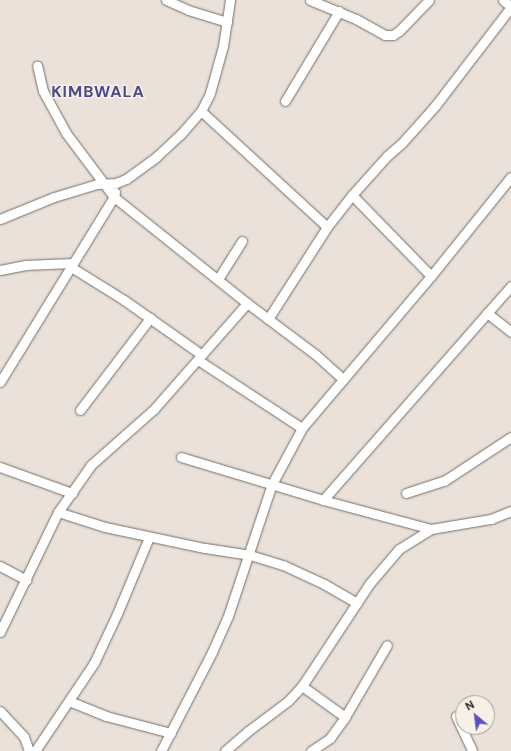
<!DOCTYPE html>
<html>
<head>
<meta charset="utf-8">
<style>
  body { margin:0 }
  #map { position:relative; width:511px; height:751px; overflow:hidden; background:#eae2da; font-family:"DM Sans",sans-serif }
  div>[style] { position:absolute }
  .roads { filter:drop-shadow(0 0 1px #746e66) drop-shadow(0 0 1px #746e66) }
  .street>* { height:9px; margin:-4.5px; padding:0 4.5px; transform-origin:4.5px; border-radius:4.5px; background:#fff }
  span { translate:-50% -50%; white-space:nowrap; text-align:center; line-height:1.15; -webkit-text-stroke:3px #f7f0e7; paint-order:stroke }
  .district-label { font-size:16px; color:#4c4a88; font-weight:700; letter-spacing:1px }
  .north { position:absolute; left:455px; top:695px; width:40px; height:40px; box-sizing:border-box; background:#f7f0e7; border:1px solid #a39e97; border-radius:50%; rotate:331deg; font-size:11px; font-weight:700; line-height:16px; text-align:center; color:#25231f }
  .north::after { content:''; display:block; margin:auto; width:14px; height:18px; background:#5b4fc7; clip-path:polygon(50% 0,100% 100%,50% 72%,0 100%) }
</style>
</head>
<body>
<div id="map">
  <div class="roads">
    <div class="street">
      <div style="left:166px;top:0;width:24px;rotate:24deg"></div>
      <div style="left:188px;top:10px;width:41px;rotate:17.1deg"></div>
      <div style="left:310px;top:0;width:50px;rotate:22.4deg"></div>
      <div style="left:356px;top:19px;width:33px;rotate:29deg"></div>
      <div style="left:385px;top:35px;width:8px"></div>
      <div style="left:393px;top:35px;width:7px;rotate:-34deg"></div>
      <div style="left:399px;top:31px;width:43px;rotate:-45.9deg"></div>
      <div style="left:503px;top:0;width:11px;rotate:41deg"></div>
      <div style="left:285px;top:101px;width:105px;rotate:-59deg"></div>
      <div style="left:201px;top:111px;width:171px;rotate:42.6deg"></div>
      <div style="left:115px;top:192px;width:5px;rotate:101deg"></div>
      <div style="left:114px;top:197px;width:170px;rotate:38.6deg"></div>
      <div style="left:247px;top:303px;width:85px;rotate:36.9deg"></div>
      <div style="left:315px;top:354px;width:38px;rotate:42deg"></div>
      <div style="left:352px;top:195px;width:113px;rotate:45.7deg"></div>
      <div style="left:0;top:219px;width:58px;rotate:-22.2deg"></div>
      <div style="left:54px;top:197px;width:45px;rotate:-16.8deg"></div>
      <div style="left:97px;top:184px;width:19px;rotate:-3deg"></div>
      <div style="left:116px;top:183px;width:11px;rotate:-22deg"></div>
      <div style="left:126px;top:179px;width:37px;rotate:-36deg"></div>
      <div style="left:156px;top:157px;width:33px;rotate:-43deg"></div>
      <div style="left:180px;top:135px;width:32px;rotate:-49deg"></div>
      <div style="left:201px;top:111px;width:20px;rotate:-63deg"></div>
      <div style="left:210px;top:93px;width:49px;rotate:-74.5deg"></div>
      <div style="left:223px;top:46px;width:47px;rotate:-81.3deg"></div>
      <div style="left:71px;top:267px;width:62px;rotate:31.9deg"></div>
      <div style="left:124px;top:300px;width:95px;rotate:35.2deg"></div>
      <div style="left:0;top:270px;width:25px;rotate:-11deg"></div>
      <div style="left:25px;top:265px;width:48px;rotate:-2.4deg"></div>
      <div style="left:218px;top:279px;width:45px;rotate:-57.7deg"></div>
      <div style="left:487px;top:313px;width:31px;rotate:38deg"></div>
      <div style="left:268px;top:319px;width:109px;rotate:-57.3deg"></div>
      <div style="left:327px;top:227px;width:41px;rotate:-52deg"></div>
      <div style="left:352px;top:195px;width:52px;rotate:-48.1deg"></div>
      <div style="left:387px;top:156px;width:18px;rotate:-41deg"></div>
      <div style="left:401px;top:144px;width:51px;rotate:-48.2deg"></div>
      <div style="left:435px;top:106px;width:125px;rotate:-52.5deg"></div>
      <div style="left:198px;top:360px;width:124px;rotate:33.2deg"></div>
      <div style="left:0;top:382px;width:217px;rotate:-58.4deg"></div>
      <div style="left:114px;top:197px;width:80px;rotate:-126.9deg"></div>
      <div style="left:66px;top:133px;width:48px;rotate:-118.7deg"></div>
      <div style="left:43px;top:91px;width:26px;rotate:-103deg"></div>
      <div style="left:80px;top:410px;width:116px;rotate:-52.7deg"></div>
      <div style="left:181px;top:457px;width:148px;rotate:16.8deg"></div>
      <div style="left:323px;top:500px;width:112px;rotate:15deg"></div>
      <div style="left:0;top:467px;width:77px;rotate:19.9deg"></div>
      <div style="left:406px;top:493px;width:40px;rotate:-18deg"></div>
      <div style="left:444px;top:481px;width:80px;rotate:-33.3deg"></div>
      <div style="left:323px;top:500px;width:285px;rotate:-48.7deg"></div>
      <div style="left:58px;top:512px;width:49px;rotate:17.7deg"></div>
      <div style="left:105px;top:527px;width:102px;rotate:11.9deg"></div>
      <div style="left:205px;top:548px;width:46px;rotate:8.8deg"></div>
      <div style="left:250px;top:555px;width:34px;rotate:17deg"></div>
      <div style="left:283px;top:565px;width:45px;rotate:24.9deg"></div>
      <div style="left:324px;top:584px;width:38px;rotate:30deg"></div>
      <div style="left:0;top:566px;width:30px;rotate:28deg"></div>
      <div style="left:0;top:632px;width:133px;rotate:-64.2deg"></div>
      <div style="left:58px;top:512px;width:57px;rotate:-54.9deg"></div>
      <div style="left:91px;top:465px;width:84px;rotate:-41.6deg"></div>
      <div style="left:154px;top:409px;width:141px;rotate:-48.7deg"></div>
      <div style="left:302px;top:686px;width:53px;rotate:35.8deg"></div>
      <div style="left:69px;top:701px;width:40px;rotate:22deg"></div>
      <div style="left:106px;top:716px;width:67px;rotate:14.7deg"></div>
      <div style="left:0;top:711px;width:35px;rotate:47deg"></div>
      <div style="left:24px;top:737px;width:15px;rotate:70deg"></div>
      <div style="left:456px;top:716px;width:38px;rotate:65deg"></div>
      <div style="left:35px;top:751px;width:106px;rotate:-56.2deg"></div>
      <div style="left:94px;top:663px;width:54px;rotate:-64.9deg"></div>
      <div style="left:117px;top:614px;width:83px;rotate:-67.4deg"></div>
      <div style="left:161px;top:751px;width:111px;rotate:-62.7deg"></div>
      <div style="left:212px;top:652px;width:39px;rotate:-66deg"></div>
      <div style="left:228px;top:616px;width:139px;rotate:-71.6deg"></div>
      <div style="left:272px;top:484px;width:64px;rotate:-61.8deg"></div>
      <div style="left:302px;top:428px;width:199px;rotate:-49.7deg"></div>
      <div style="left:431px;top:276px;width:127px;rotate:-51.1deg"></div>
      <div style="left:225px;top:751px;width:30px;rotate:-41deg"></div>
      <div style="left:248px;top:731px;width:50px;rotate:-36.9deg"></div>
      <div style="left:288px;top:701px;width:21px;rotate:-47deg"></div>
      <div style="left:302px;top:686px;width:123px;rotate:-56.6deg"></div>
      <div style="left:370px;top:583px;width:45px;rotate:-49.5deg"></div>
      <div style="left:399px;top:549px;width:38px;rotate:-32deg"></div>
      <div style="left:431px;top:529px;width:61px;rotate:-9.5deg"></div>
      <div style="left:491px;top:519px;width:22px;rotate:-22deg"></div>
      <div style="left:311px;top:751px;width:23px;rotate:-34deg"></div>
      <div style="left:330px;top:738px;width:26px;rotate:-54deg"></div>
      <div style="left:345px;top:717px;width:83px;rotate:-59.7deg"></div>
    </div>
  </div>
  <div class="district-label">
    <span style="left:98px;top:92px">KIMBWALA</span>
  </div>
  <div class="north">N</div>
</div>
</body>
</html>
